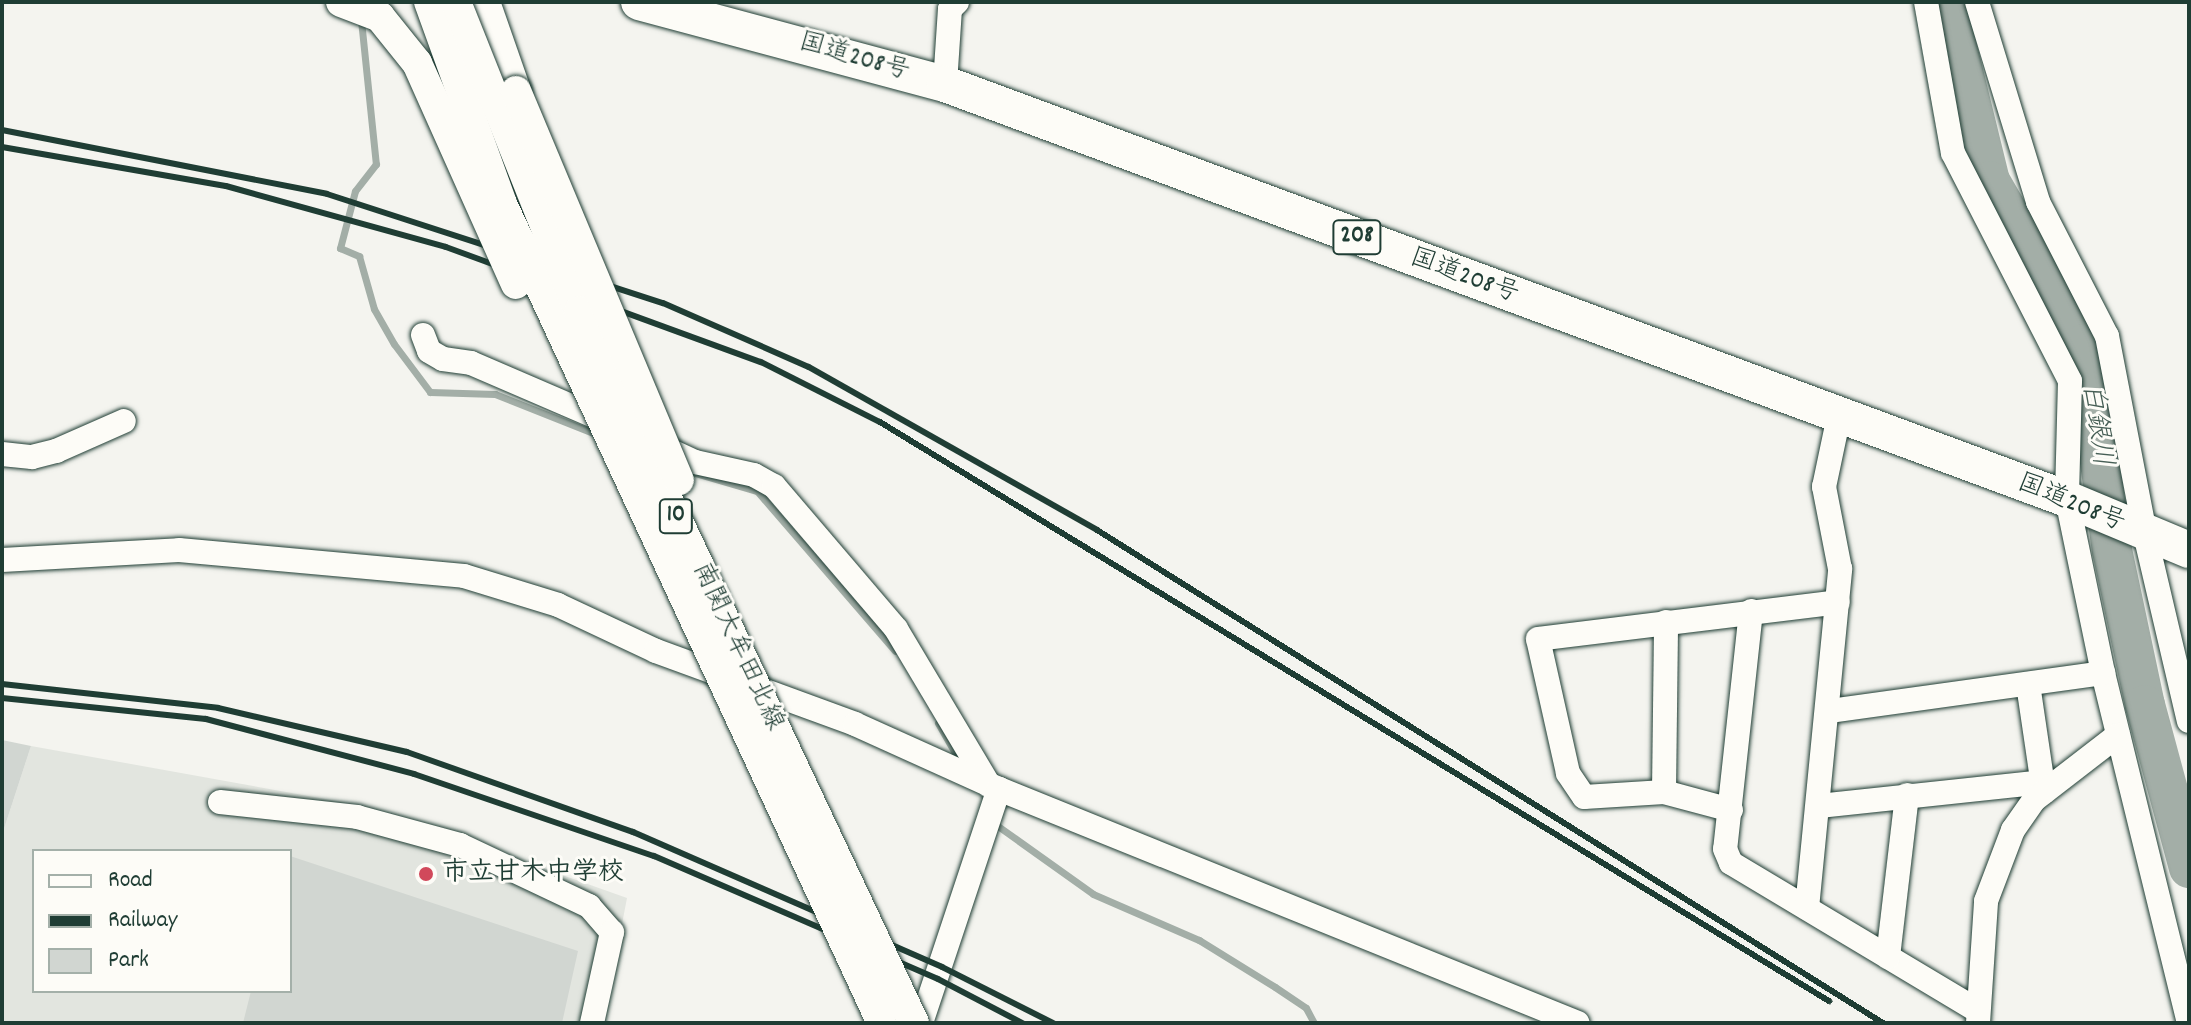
<!DOCTYPE html>
<html>
<head>
<meta charset="utf-8">
<style>
  body { margin:0 }
  #map { position:relative; width:2191px; height:1025px; overflow:hidden; background:#f4f4ef; font-family:Dekko,"Klee One",sans-serif }
  div>[style] { position:absolute }
  .built>* { inset:0; background:#e2e5df }
  .green>* { inset:0; background:#d1d6d1 }
  .stream>* { height:7px; margin:-3.5px; padding:0 3.5px; transform-origin:3.5px; border-radius:3.5px; background:#a3aea7 }
  .river>* { height:40px; margin:-20px; padding:0 20px; transform-origin:20px; border-radius:20px; background:#a3aea7 }
  .roads { filter:drop-shadow(0 0 2px #1f3d34) drop-shadow(0 0 2px #1f3d34) }
  .minor>* { height:24px; margin:-12px; padding:0 12px; transform-origin:12px; border-radius:12px; background:#fdfcf7 }
  .major>* { height:30px; margin:-15px; padding:0 15px; transform-origin:15px; border-radius:15px; background:#fdfcf7 }
  .highway>* { height:36px; margin:-18px; padding:0 18px; transform-origin:18px; border-radius:18px; background:#fdfcf7 }
  .rail>* { height:6px; margin:-3px; padding:0 3px; transform-origin:3px; border-radius:3px; background:#1f3d34 }
  .bridges { filter:drop-shadow(0 0 2px #1f3d34) drop-shadow(0 0 2px #1f3d34) }
  .major-bridge>* { height:30px; margin:-15px; padding:0 15px; transform-origin:15px; border-radius:15px; background:#fdfcf7 }
  .dots>* { width:22px; height:22px; translate:-50% -50%; box-sizing:border-box; border:4px solid #fdfcf7; border-radius:50% }
  span { translate:-50% -50%; white-space:nowrap; text-align:center; line-height:1.15; -webkit-text-stroke:6px #fdfcf7; paint-order:stroke }
  .shield-label span { padding:2px 6px; background:#fdfcf7; border:2px solid; border-radius:6px; -webkit-text-stroke-width:0 }
  .shield-label { font-size:24px; color:#1f3d34; font-weight:700 }
  .street-label { font-size:26px; color:#1f3d34 }
  .poi-label { font-size:26px; color:#1f3d34; font-weight:700 }
  .left { translate:0 -50%; text-align:left }
  .water-label { font-size:28px; color:#475f56; font-style:italic }
  .frame { position:absolute; inset:0; border:4px solid #1f3d34; pointer-events:none }
  .legend { position:absolute; left:32px; top:849px; width:260px; height:144px; box-sizing:border-box; background:#fdfcf7; border:2px solid #a4b0a9; margin:0; padding:10px 14px; list-style:none; font-size:24px; color:#1f3d34 }
  .legend li { display:flex; align-items:center; gap:16px; height:40px }
  .legend b { width:40px; border:2px solid #a4b0a9 }
</style>
</head>
<body>
<div id="map">
  <div class="built">
    <div style="clip-path:polygon(evenodd,31px 746px,370px 807px,627px 898px,603px 1023px,2px 1023px,2px 835px,31px 746px,34px 851px,290px 851px,290px 991px,34px 991px,34px 851px)"></div>
  </div>
  <div class="green">
    <div style="clip-path:polygon(2px 740px,31px 746px,2px 835px)"></div>
    <div style="clip-path:polygon(290px 856px,578px 951px,562px 1023px,243px 1023px,251px 991px,290px 991px)"></div>
  </div>
  <div class="stream">
    <div style="left:361px;top:20px;width:145px;rotate:84.1deg"></div>
    <div style="left:376px;top:164px;width:34px;rotate:128deg"></div>
    <div style="left:355px;top:191px;width:59px;rotate:104.7deg"></div>
    <div style="left:340px;top:248px;width:21px;rotate:23deg"></div>
    <div style="left:359px;top:256px;width:55px;rotate:74.2deg"></div>
    <div style="left:374px;top:309px;width:40px;rotate:60.3deg"></div>
    <div style="left:394px;top:344px;width:60px;rotate:53.1deg"></div>
    <div style="left:430px;top:392px;width:65px;rotate:1.8deg"></div>
    <div style="left:495px;top:394px;width:111px;rotate:21.7deg"></div>
    <div style="left:688px;top:471px;width:72px;rotate:16.2deg"></div>
    <div style="left:757px;top:491px;width:211px;rotate:49.2deg"></div>
    <div style="left:938px;top:723px;width:48px;rotate:60.3deg"></div>
    <div style="left:995px;top:824px;width:120px;rotate:35.5deg"></div>
    <div style="left:1093px;top:894px;width:116px;rotate:23.5deg"></div>
    <div style="left:1199px;top:940px;width:89px;rotate:31.7deg"></div>
    <div style="left:1275px;top:987px;width:37px;rotate:34deg"></div>
    <div style="left:1306px;top:1008px;width:17px;rotate:62deg"></div>
  </div>
  <div class="river">
    <div style="left:1946px;top:2px;width:184px;rotate:76.2deg"></div>
    <div style="left:1990px;top:181px;width:188px;rotate:60deg"></div>
    <div style="left:2084px;top:344px;width:208px;rotate:82.3deg"></div>
    <div style="left:2112px;top:550px;width:158px;rotate:78deg"></div>
    <div style="left:2145px;top:705px;width:169px;rotate:74.9deg"></div>
  </div>
  <div class="roads">
    <div class="minor">
      <div style="left:1926px;top:2px;width:153px;rotate:79.9deg"></div>
      <div style="left:1953px;top:153px;width:256px;rotate:62.8deg"></div>
      <div style="left:2070px;top:381px;width:118px;rotate:91.5deg"></div>
      <div style="left:2067px;top:499px;width:178px;rotate:78.3deg"></div>
      <div style="left:2103px;top:673px;width:359px;rotate:76.2deg"></div>
      <div style="left:1977px;top:2px;width:209px;rotate:73deg"></div>
      <div style="left:2038px;top:202px;width:151px;rotate:62.8deg"></div>
      <div style="left:2107px;top:336px;width:202px;rotate:79.1deg"></div>
      <div style="left:2145px;top:534px;width:192px;rotate:76.8deg"></div>
      <div style="left:945px;top:84px;width:75px;rotate:-86.2deg"></div>
      <div style="left:950px;top:9px;width:10px;rotate:-45deg"></div>
      <div style="left:423px;top:335px;width:17px;rotate:69deg"></div>
      <div style="left:429px;top:351px;width:16px;rotate:30deg"></div>
      <div style="left:443px;top:359px;width:28px;rotate:8deg"></div>
      <div style="left:471px;top:363px;width:151px;rotate:23.3deg"></div>
      <div style="left:658px;top:445px;width:41px;rotate:24.7deg"></div>
      <div style="left:695px;top:462px;width:60px;rotate:12.4deg"></div>
      <div style="left:754px;top:475px;width:23px;rotate:29deg"></div>
      <div style="left:774px;top:486px;width:188px;rotate:49.5deg"></div>
      <div style="left:896px;top:629px;width:182px;rotate:59.2deg"></div>
      <div style="left:2px;top:454px;width:30px;rotate:6deg"></div>
      <div style="left:32px;top:457px;width:25px;rotate:-14deg"></div>
      <div style="left:56px;top:451px;width:74px;rotate:-23.8deg"></div>
      <div style="left:2px;top:560px;width:177px;rotate:-3.2deg"></div>
      <div style="left:179px;top:550px;width:286px;rotate:5.2deg"></div>
      <div style="left:464px;top:576px;width:98px;rotate:17.1deg"></div>
      <div style="left:558px;top:605px;width:108px;rotate:25.1deg"></div>
      <div style="left:656px;top:651px;width:212px;rotate:20.1deg"></div>
      <div style="left:855px;top:724px;width:158px;rotate:24.3deg"></div>
      <div style="left:999px;top:789px;width:624px;rotate:22.01deg"></div>
      <div style="left:1751px;top:611px;width:239px;rotate:96.2deg"></div>
      <div style="left:1725px;top:849px;width:15px;rotate:67deg"></div>
      <div style="left:1731px;top:863px;width:288px;rotate:30.9deg"></div>
      <div style="left:2028px;top:684px;width:109px;rotate:81.6deg"></div>
      <div style="left:1830px;top:711px;width:276px;rotate:-7.9deg"></div>
      <div style="left:1664px;top:792px;width:170px;rotate:-89.3deg"></div>
      <div style="left:220px;top:802px;width:138px;rotate:6.2deg"></div>
      <div style="left:357px;top:817px;width:107px;rotate:15.2deg"></div>
      <div style="left:460px;top:845px;width:143px;rotate:25.3deg"></div>
      <div style="left:589px;top:906px;width:35px;rotate:49deg"></div>
      <div style="left:612px;top:932px;width:93px;rotate:102.4deg"></div>
      <div style="left:1819px;top:806px;width:224px;rotate:-6.1deg"></div>
      <div style="left:1731px;top:810px;width:69px;rotate:-165deg"></div>
      <div style="left:1664px;top:792px;width:80px;rotate:176.4deg"></div>
      <div style="left:1584px;top:797px;width:29px;rotate:-124deg"></div>
      <div style="left:1568px;top:773px;width:137px;rotate:-102.6deg"></div>
      <div style="left:1538px;top:639px;width:302px;rotate:-7deg"></div>
      <div style="left:1807px;top:908px;width:341px;rotate:-84.4deg"></div>
      <div style="left:1840px;top:569px;width:84px;rotate:-101deg"></div>
      <div style="left:1824px;top:487px;width:73px;rotate:-78.1deg"></div>
      <div style="left:1888px;top:957px;width:163px;rotate:-83.3deg"></div>
      <div style="left:921px;top:1023px;width:247px;rotate:-71.6deg"></div>
      <div style="left:1978px;top:1023px;width:122px;rotate:-86.2deg"></div>
      <div style="left:1986px;top:901px;width:76px;rotate:-69.2deg"></div>
      <div style="left:2013px;top:830px;width:37px;rotate:-55deg"></div>
      <div style="left:2034px;top:800px;width:106px;rotate:-37.7deg"></div>
    </div>
    <div class="major">
      <div style="left:485px;top:2px;width:94px;rotate:70.8deg"></div>
    </div>
    <div class="highway">
      <div style="left:639px;top:2px;width:317px;rotate:15deg"></div>
      <div style="left:945px;top:84px;width:1196px;rotate:20.3deg"></div>
      <div style="left:2067px;top:499px;width:132px;rotate:22.7deg"></div>
    </div>
  </div>
  <div class="rail">
    <div style="left:2px;top:130px;width:331px;rotate:11.1deg"></div>
    <div style="left:327px;top:194px;width:353px;rotate:18deg"></div>
    <div style="left:663px;top:303px;width:159px;rotate:23.7deg"></div>
    <div style="left:809px;top:367px;width:331px;rotate:29.5deg"></div>
    <div style="left:1097px;top:530px;width:928px;rotate:32.1deg"></div>
    <div style="left:2px;top:147px;width:227px;rotate:9.9deg"></div>
    <div style="left:226px;top:186px;width:228px;rotate:15.5deg"></div>
    <div style="left:446px;top:247px;width:335px;rotate:20.1deg"></div>
    <div style="left:761px;top:362px;width:133px;rotate:26.8deg"></div>
    <div style="left:880px;top:422px;width:1112px;rotate:31.39deg"></div>
    <div style="left:2px;top:684px;width:217px;rotate:6.3deg"></div>
    <div style="left:218px;top:708px;width:194px;rotate:13.1deg"></div>
    <div style="left:407px;top:752px;width:240px;rotate:19.5deg"></div>
    <div style="left:633px;top:832px;width:337px;rotate:23.6deg"></div>
    <div style="left:942px;top:967px;width:124px;rotate:26.8deg"></div>
    <div style="left:2px;top:698px;width:205px;rotate:5.9deg"></div>
    <div style="left:206px;top:719px;width:215px;rotate:14.8deg"></div>
    <div style="left:414px;top:774px;width:254px;rotate:18.9deg"></div>
    <div style="left:654px;top:856px;width:309px;rotate:23.4deg"></div>
    <div style="left:938px;top:979px;width:95px;rotate:27.6deg"></div>
  </div>
  <div class="bridges">
    <div class="major-bridge">
      <div style="left:341px;top:2px;width:42px;rotate:21deg"></div>
      <div style="left:380px;top:17px;width:59px;rotate:51.2deg"></div>
      <div style="left:417px;top:63px;width:242px;rotate:65.9deg"></div>
      <div style="left:429px;top:2px;width:215px;rotate:70.1deg"></div>
      <div style="left:502px;top:204px;width:903px;rotate:65.11deg"></div>
      <div style="left:456px;top:2px;width:333px;rotate:68.3deg"></div>
      <div style="left:579px;top:311px;width:787px;rotate:64.8deg"></div>
      <div style="left:516px;top:91px;width:422px;rotate:67.3deg"></div>
    </div>
  </div>
  <div class="dots">
    <div style="left:426px;top:874px;background:#d1495b"></div>
  </div>
  <div class="shield-label">
    <span style="left:1357px;top:237px">208</span>
    <span style="left:676px;top:516px">10</span>
  </div>
  <div class="street-label">
    <span style="left:854px;top:58px;rotate:16deg">国道208号</span>
    <span style="left:1464px;top:277px;rotate:20deg">国道208号</span>
    <span style="left:2071px;top:504px;rotate:22deg">国道208号</span>
    <span style="left:737px;top:647px;rotate:65deg">南関大牟田北線</span>
  </div>
  <div class="poi-label">
    <span class="left" style="left:442px;top:874px">市立甘木中学校</span>
  </div>
  <div class="water-label">
    <span style="left:2095px;top:425px;rotate:82deg">白銀川</span>
  </div>
  <div class="frame"></div>
  <ul class="legend">
  <li><b style="height:10px;background:#fdfcf7"></b>Road</li>
  <li><b style="height:10px;background:#1f3d34"></b>Railway</li>
  <li><b style="height:22px;background:#d1d6d1"></b>Park</li>
  </ul>
</div>
</body>
</html>
